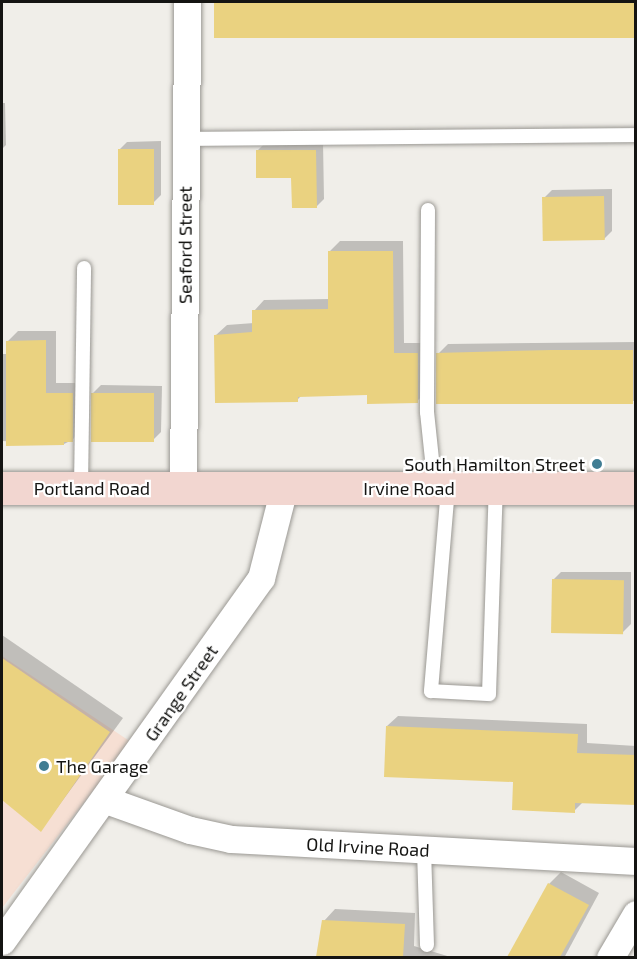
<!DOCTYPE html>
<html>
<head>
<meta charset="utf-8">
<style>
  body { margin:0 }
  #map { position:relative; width:637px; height:959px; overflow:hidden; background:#f0eee9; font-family:"Exo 2",sans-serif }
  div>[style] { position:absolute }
  .commercial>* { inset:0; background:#f6dfd3 }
  .shadow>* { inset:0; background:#0003; transform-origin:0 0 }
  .building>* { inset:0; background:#ead280; transform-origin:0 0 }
  .roads { filter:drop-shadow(0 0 2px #9a9893) drop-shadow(0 0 2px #9a9893) }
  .lane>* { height:14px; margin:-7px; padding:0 7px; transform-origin:7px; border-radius:7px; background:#fff }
  .street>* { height:27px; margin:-13.5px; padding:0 13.5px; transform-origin:13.5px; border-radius:13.5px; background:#fff }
  .secondary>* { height:33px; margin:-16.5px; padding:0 16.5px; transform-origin:16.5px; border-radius:16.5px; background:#f2d6d0 }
  .dots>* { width:16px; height:16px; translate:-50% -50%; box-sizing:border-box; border:3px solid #fff; border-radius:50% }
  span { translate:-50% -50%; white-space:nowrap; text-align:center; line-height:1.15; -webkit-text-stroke:4.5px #fff; paint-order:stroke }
  .street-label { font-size:18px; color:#141412 }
  .poi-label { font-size:18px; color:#141412 }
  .right { translate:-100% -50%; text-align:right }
  .left { translate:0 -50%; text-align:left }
  .frame { position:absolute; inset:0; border:3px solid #141412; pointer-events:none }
</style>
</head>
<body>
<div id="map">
  <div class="commercial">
    <div style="clip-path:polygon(2px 656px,131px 742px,2px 908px)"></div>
  </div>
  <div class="shadow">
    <div style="left:216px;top:2px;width:420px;height:35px"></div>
    <div style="clip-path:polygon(2px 103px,5px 103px,6px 145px,2px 149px)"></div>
    <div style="clip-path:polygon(161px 141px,161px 195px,153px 203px,119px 150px,127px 142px)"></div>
    <div style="clip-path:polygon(323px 142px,324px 199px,316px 207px,293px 176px,257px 151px,265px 143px)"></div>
    <div style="clip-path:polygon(612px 189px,612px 231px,604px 239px,544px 198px,552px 190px)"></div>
    <div style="clip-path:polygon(340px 241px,403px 241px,404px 343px,428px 343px,428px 391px,417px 401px,369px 394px,302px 395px,297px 400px,216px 335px,227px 325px,254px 323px,254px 311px,264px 300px,330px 299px,329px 252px)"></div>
    <div style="clip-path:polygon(18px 331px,56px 331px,56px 383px,83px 383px,82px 430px,72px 440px,64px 444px,2px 441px,2px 354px,8px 354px,8px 341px)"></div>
    <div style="clip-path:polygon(636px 342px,636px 401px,438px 402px,438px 354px,448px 344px)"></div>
    <div style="clip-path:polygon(101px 385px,162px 386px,161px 432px,153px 440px,93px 393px)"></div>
    <div style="clip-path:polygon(561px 572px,631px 572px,631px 624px,623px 632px,553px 580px)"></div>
    <div style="clip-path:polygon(2px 635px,123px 718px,41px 830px,2px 798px)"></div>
    <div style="clip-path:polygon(398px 716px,587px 724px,587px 743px,636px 746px,636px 804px,583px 802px,574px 811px,515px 781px,387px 726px)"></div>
    <div style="clip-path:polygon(561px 872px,599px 893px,564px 958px,508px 958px,549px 884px)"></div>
    <div style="clip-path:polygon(335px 909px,415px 913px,414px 946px,454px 958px,317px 958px,324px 921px)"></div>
  </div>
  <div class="building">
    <div style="left:214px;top:2px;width:422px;height:36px"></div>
    <div style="left:118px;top:149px;width:36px;height:56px"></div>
    <div style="clip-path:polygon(256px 150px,316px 150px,317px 208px,292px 208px,291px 178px,256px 178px)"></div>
    <div style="left:604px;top:196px;width:44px;height:62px;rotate:89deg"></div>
    <div style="clip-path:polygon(328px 251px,393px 251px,394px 353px,418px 353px,418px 403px,367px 404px,367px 395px,298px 397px,298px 402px,215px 403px,214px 335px,252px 332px,252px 310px,328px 309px)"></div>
    <div style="clip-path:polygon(46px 340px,46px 393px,73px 393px,73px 442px,64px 442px,64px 445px,6px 446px,6px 341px)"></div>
    <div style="clip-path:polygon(551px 350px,633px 350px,633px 404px,436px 404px,436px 353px)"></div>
    <div style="left:91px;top:393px;width:63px;height:49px"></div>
    <div style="left:552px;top:579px;width:72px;height:54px;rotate:1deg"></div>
    <div style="clip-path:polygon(2px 658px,110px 732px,41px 832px,2px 800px)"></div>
    <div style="clip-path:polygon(386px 726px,578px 734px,577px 753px,636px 755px,636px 805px,575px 803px,575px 813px,512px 810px,513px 782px,384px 777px)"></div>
    <div style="clip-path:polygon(548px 883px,589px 905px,560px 957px,507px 957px)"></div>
    <div style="clip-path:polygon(322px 920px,405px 924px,403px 957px,316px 957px)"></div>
  </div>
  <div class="roads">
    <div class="lane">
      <div style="left:186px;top:139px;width:450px;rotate:-0.5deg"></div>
      <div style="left:428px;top:210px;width:202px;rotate:90.3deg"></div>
      <div style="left:427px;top:412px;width:76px;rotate:84deg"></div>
      <div style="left:81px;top:488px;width:220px;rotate:-89.2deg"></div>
      <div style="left:448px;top:488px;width:204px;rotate:94.8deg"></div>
      <div style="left:431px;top:691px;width:58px;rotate:3deg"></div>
      <div style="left:489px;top:694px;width:206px;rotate:-88.1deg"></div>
      <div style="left:424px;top:850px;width:95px;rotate:88.2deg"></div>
    </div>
    <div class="street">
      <div style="left:183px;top:488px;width:486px;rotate:-89.5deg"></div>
      <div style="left:106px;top:800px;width:89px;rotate:19.7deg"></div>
      <div style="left:190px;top:830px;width:42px;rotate:12.4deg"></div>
      <div style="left:231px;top:839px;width:406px;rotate:3.1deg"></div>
      <div style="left:2px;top:941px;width:446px;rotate:-54.5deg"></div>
      <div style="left:261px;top:578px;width:93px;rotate:-75.7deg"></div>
      <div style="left:610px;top:958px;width:51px;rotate:-59.4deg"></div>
    </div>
    <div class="secondary">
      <div style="left:2px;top:488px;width:634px"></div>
    </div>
  </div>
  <div class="dots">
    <div style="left:597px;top:464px;background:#407d93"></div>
    <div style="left:44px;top:766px;background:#407d93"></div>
  </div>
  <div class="street-label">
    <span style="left:185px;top:245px;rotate:-90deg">Seaford Street</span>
    <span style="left:92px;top:488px">Portland Road</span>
    <span style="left:409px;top:488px">Irvine Road</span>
    <span style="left:181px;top:693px;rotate:-55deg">Grange Street</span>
    <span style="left:368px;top:847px;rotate:3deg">Old Irvine Road</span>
  </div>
  <div class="poi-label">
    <span class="right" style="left:585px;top:464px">South Hamilton Street</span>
    <span class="left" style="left:56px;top:766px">The Garage</span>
  </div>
  <div class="frame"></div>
</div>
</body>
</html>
